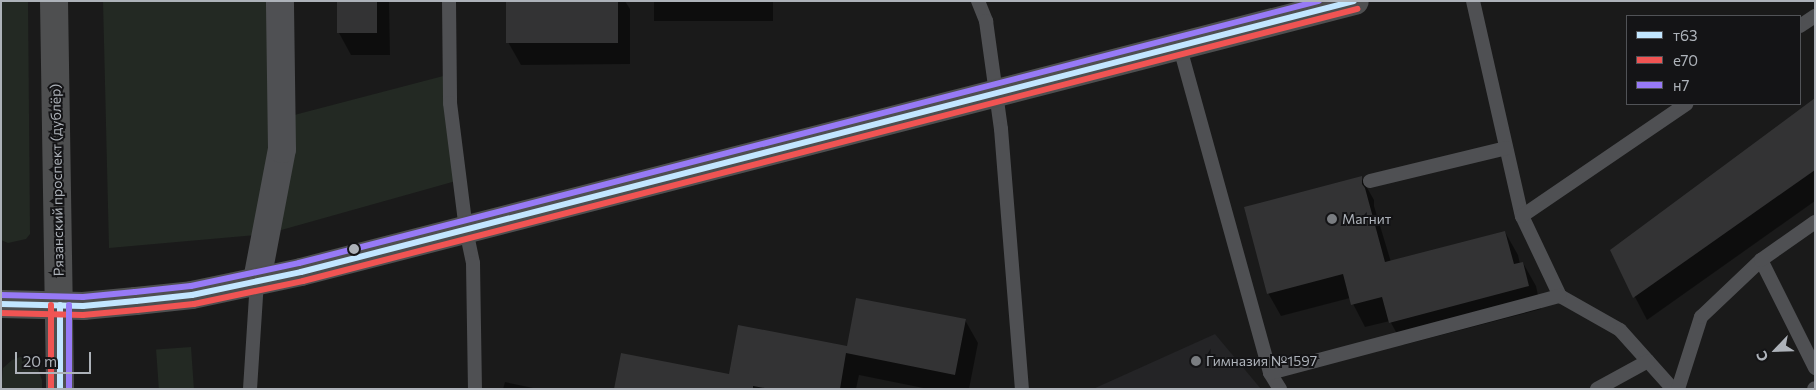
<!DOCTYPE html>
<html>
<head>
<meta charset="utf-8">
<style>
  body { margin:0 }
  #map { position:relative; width:1816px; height:390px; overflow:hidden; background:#1a1a1a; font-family:Commissioner,sans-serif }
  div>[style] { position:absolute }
  .built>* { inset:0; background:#242426 }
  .green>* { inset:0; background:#232923; transform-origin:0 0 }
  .shadow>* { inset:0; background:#0007; transform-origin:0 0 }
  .building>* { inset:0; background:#333334; transform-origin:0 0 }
  .lane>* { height:14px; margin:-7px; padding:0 7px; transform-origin:7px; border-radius:7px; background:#4f5053 }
  .street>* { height:28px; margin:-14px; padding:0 14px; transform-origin:14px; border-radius:14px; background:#4f5053 }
  .secondary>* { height:28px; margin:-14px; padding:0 14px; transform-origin:14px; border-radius:14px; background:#4e4f50 }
  .bus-1>* { height:6px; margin:-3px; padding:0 3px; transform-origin:3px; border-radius:3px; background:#c2e6ff }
  .bus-2>* { height:6px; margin:-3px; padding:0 3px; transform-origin:3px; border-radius:3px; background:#f05453 }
  .bus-3>* { height:6px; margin:-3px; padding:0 3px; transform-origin:3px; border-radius:3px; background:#977af6 }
  .dots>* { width:14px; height:14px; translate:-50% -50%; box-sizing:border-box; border:2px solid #141416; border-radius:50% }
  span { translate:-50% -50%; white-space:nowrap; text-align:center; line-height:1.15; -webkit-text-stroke:4px #141416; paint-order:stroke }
  .street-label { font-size:14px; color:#adb2b9 }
  .poi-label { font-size:14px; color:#adb2b9 }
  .left { translate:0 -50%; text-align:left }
  .frame { position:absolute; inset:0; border:2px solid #adb2b9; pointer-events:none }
  .legend { position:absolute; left:1626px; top:15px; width:175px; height:90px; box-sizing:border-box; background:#141416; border:1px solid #515357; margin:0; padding:6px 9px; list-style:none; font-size:15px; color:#adb2b9 }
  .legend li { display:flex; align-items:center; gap:10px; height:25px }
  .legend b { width:25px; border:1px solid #515357 }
  .north { position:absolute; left:1751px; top:325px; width:50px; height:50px; -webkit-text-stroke:4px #141416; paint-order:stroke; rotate:246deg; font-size:14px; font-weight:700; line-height:20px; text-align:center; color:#adb2b9 }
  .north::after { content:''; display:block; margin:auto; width:18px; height:22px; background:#adb2b9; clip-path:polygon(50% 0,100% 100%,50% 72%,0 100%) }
  .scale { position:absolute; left:15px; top:352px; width:76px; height:22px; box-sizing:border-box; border:2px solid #adb2b9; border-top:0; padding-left:6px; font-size:15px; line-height:18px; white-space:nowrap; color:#adb2b9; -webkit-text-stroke:4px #141416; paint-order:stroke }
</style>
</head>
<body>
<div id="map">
  <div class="built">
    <div style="clip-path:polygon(1215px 334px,1261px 389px,1093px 389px)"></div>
  </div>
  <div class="green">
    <div style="clip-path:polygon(1px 1px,28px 1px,30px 234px,26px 239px,8px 243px,1px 240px)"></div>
    <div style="clip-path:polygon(103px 1px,277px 1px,279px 119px,451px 74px,463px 179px,267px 234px,109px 248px)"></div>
    <div style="left:191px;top:347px;width:42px;height:35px;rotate:86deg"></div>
    <div style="clip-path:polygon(20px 357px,28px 357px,37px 366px,42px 380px,42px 389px,1px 389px,3px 368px,12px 360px)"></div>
  </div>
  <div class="shadow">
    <div style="clip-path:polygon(338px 1px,389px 1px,390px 55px,351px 55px,339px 33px)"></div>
    <div style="clip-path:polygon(507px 1px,625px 1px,630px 9px,630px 64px,521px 65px,508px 42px)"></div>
    <div style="left:654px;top:1px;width:119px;height:20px"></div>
    <div style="clip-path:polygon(1815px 99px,1815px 201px,1647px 320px,1611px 251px)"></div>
    <div style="clip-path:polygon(1361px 177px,1374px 200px,1374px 206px,1391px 262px,1505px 232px,1518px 255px,1520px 264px,1523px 263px,1536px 286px,1541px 309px,1403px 345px,1390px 321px,1365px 327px,1350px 298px,1281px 316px,1268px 293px)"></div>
    <div style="clip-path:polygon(965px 320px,978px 343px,969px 389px,928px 389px,859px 375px,856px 389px,615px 389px,730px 375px)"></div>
    <div style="clip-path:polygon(505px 382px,538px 389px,503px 389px)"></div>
  </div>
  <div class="building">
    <div style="left:337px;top:1px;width:40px;height:32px"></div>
    <div style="left:506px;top:1px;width:112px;height:42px"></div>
    <div style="clip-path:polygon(1815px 98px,1815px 170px,1633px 298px,1610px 250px)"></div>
    <div style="clip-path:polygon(1362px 176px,1362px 184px,1365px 188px,1385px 262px,1505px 231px,1514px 264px,1523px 262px,1529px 286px,1389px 323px,1382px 297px,1351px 305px,1343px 274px,1267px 294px,1244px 207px)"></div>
    <div style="clip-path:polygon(856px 298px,966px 319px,955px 375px,846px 353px,840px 389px,770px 389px,753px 386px,753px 389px,614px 389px,621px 353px,729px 374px,738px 325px,847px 346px)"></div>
  </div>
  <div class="lane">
    <div style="left:449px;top:1px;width:102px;rotate:89.4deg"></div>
    <div style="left:450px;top:103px;width:128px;rotate:82.8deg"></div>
    <div style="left:466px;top:230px;width:34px;rotate:78deg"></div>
    <div style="left:473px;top:263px;width:126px;rotate:89.1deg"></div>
    <div style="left:978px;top:1px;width:22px;rotate:68deg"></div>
    <div style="left:986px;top:21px;width:109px;rotate:82.1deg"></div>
    <div style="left:1001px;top:129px;width:261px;rotate:85.4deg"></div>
    <div style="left:1473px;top:1px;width:221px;rotate:77.2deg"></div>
    <div style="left:1522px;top:216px;width:89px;rotate:64.6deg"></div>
    <div style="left:1560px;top:296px;width:69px;rotate:29.5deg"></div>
    <div style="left:1620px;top:330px;width:79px;rotate:48.1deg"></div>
    <div style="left:1800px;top:26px;width:18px;rotate:-34deg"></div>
    <div style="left:1180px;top:48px;width:337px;rotate:74.5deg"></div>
    <div style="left:1370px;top:181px;width:140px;rotate:-13.6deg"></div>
    <div style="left:1522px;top:216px;width:199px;rotate:-34.3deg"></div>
    <div style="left:1761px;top:260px;width:121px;rotate:63.4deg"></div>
    <div style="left:250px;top:389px;width:109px;rotate:-86.3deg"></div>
    <div style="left:1280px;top:389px;width:19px;rotate:-122deg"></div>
    <div style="left:1270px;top:373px;width:300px;rotate:-14.9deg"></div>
    <div style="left:1597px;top:389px;width:58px;rotate:-28.8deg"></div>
    <div style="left:1678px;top:389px;width:76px;rotate:-72.3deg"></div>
    <div style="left:1701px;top:317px;width:83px;rotate:-43.5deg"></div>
    <div style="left:1761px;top:260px;width:66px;rotate:-35.1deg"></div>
    <div style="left:1814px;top:389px;width:1px;rotate:-45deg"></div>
  </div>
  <div class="street">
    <div style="left:257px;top:280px;width:133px;rotate:-79.2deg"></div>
    <div style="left:282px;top:149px;width:148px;rotate:-90.8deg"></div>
  </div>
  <div class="secondary">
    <div style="left:54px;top:1px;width:388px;rotate:89.1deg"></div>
    <div style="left:1px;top:304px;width:82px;rotate:1.4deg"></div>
    <div style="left:83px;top:306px;width:53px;rotate:-5.4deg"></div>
    <div style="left:136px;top:301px;width:56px;rotate:-6.1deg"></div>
    <div style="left:192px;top:295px;width:111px;rotate:-11.9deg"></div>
    <div style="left:301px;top:272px;width:1088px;rotate:-14.42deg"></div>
  </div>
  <div class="bus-1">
    <div style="left:1px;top:304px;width:82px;rotate:1.4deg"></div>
    <div style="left:83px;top:306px;width:53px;rotate:-5.4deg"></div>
    <div style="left:136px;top:301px;width:56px;rotate:-6.1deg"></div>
    <div style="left:192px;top:295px;width:111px;rotate:-11.9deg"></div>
    <div style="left:301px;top:272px;width:1087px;rotate:-14.43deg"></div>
    <div style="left:60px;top:305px;width:84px;rotate:90deg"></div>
  </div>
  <div class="bus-2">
    <div style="left:51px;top:305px;width:84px;rotate:90deg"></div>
    <div style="left:1px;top:313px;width:82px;rotate:1.4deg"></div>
    <div style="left:83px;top:315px;width:54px;rotate:-5.3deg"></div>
    <div style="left:137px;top:310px;width:57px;rotate:-6deg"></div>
    <div style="left:194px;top:304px;width:111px;rotate:-11.9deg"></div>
    <div style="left:303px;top:281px;width:1089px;rotate:-14.47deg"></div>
  </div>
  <div class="bus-3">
    <div style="left:1px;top:295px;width:82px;rotate:1.4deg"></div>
    <div style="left:83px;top:297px;width:52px;rotate:-5.5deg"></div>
    <div style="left:135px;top:292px;width:56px;rotate:-6.1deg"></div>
    <div style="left:191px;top:286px;width:110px;rotate:-12deg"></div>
    <div style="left:299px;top:263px;width:1053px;rotate:-14.41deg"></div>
    <div style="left:69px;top:305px;width:84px;rotate:90deg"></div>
  </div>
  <div class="dots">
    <div style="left:1332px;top:219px;background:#7a7d81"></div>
    <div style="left:354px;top:249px;background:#adb2b9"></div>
    <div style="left:1196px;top:361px;background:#7a7d81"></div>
  </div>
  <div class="street-label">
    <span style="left:57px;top:180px;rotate:-91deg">Рязанский проспект (дублёр)</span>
  </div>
  <div class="poi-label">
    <span class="left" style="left:1342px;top:219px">Магнит</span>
    <span class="left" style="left:1206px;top:361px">Гимназия №1597</span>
  </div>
  <div class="frame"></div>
  <ul class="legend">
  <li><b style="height:6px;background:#c2e6ff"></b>т63</li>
  <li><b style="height:6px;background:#f05453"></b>е70</li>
  <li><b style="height:6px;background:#977af6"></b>н7</li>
  </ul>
  <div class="north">С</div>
  <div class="scale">20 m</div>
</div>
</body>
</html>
